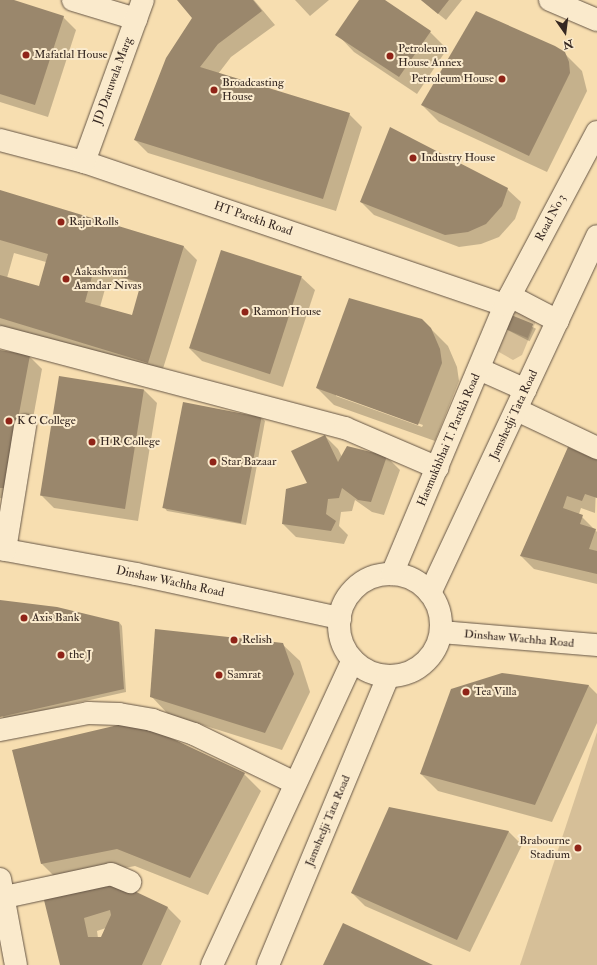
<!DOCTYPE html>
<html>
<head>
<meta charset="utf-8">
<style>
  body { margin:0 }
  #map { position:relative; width:597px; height:965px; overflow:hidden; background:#f7deb0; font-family:"IM FELL Double Pica",serif }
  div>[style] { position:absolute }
  .green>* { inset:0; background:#d6bf98 }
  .shadow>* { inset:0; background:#0003; transform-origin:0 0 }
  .building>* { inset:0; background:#9a876c; transform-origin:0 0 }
  .roads { filter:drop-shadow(0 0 1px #665646) drop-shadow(0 0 1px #665646) }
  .minor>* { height:22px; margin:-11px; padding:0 11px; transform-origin:11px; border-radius:11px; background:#faeacc }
  .minor>.ring { margin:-11px; padding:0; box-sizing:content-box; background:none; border:22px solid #faeacc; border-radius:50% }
  .dots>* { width:11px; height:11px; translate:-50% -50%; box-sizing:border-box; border:2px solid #faeacc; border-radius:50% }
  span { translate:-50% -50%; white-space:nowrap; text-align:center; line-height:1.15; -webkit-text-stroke:4px #faeacc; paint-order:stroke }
  .poi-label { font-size:12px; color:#362822 }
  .left { translate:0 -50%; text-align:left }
  .right { translate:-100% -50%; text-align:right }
  .street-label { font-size:12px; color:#362822 }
  .north { position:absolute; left:545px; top:12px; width:40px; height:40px; -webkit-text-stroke:3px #faeacc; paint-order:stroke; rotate:166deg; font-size:11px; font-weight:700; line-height:16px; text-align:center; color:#362822 }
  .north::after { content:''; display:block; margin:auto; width:14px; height:18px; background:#362822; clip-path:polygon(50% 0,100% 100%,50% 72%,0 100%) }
</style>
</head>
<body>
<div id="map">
  <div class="green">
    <div style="clip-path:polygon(514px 312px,521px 313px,536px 321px,522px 355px,513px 360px,499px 352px,497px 345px,504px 319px)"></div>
    <div style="clip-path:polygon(597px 732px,597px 965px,520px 965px)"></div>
  </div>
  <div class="shadow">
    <div style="clip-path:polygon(0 0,10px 0,63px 17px,76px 30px,48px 117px,0 102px)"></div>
    <div style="clip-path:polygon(178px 0,254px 0,275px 25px,231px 57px,218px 74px,349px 114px,362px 127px,336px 211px,148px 153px,135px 140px,193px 18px)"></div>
    <div style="clip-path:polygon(295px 0,329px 0,310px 16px)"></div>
    <div style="clip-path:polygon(360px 0,383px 0,430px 32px,447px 49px,417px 94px,354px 52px,337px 34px)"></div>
    <div style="clip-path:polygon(421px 0,462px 0,446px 20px)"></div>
    <div style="clip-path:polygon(564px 53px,582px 71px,587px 91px,547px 172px,439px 122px,422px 105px)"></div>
    <div style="clip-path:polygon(507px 189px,521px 202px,515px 219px,499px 237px,481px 244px,459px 247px,374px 215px,361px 202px)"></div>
    <div style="clip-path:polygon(evenodd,0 191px,184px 247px,197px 260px,161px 375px,0 326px,0 191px,14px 253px,46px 262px,40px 287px,7px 278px,14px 253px,0 191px,107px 282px,140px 291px,133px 316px,100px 307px,107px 282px)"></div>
    <div style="clip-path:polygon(301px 277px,315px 290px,283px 387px,202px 361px,189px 348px)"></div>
    <div style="left:511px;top:316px;width:28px;height:14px;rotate:27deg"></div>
    <div style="clip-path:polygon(evenodd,422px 320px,448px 346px,457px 367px,459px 381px,435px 441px,334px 405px,317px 388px,422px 320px,336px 394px,423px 425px,422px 427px,336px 396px,336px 394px)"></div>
    <div style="clip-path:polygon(0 351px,29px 356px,42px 369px,18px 501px,0 498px)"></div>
    <div style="clip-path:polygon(60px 377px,144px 390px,157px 403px,138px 521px,54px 508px,41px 495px)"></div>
    <div style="clip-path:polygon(184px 403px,262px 418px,265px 421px,246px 525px,167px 511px,164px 507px)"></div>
    <div style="clip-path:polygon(325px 436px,338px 449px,342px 457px,387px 457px,400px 470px,384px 515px,372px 512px,355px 500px,352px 511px,341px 512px,339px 526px,348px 535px,344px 544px,296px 537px,283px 524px,309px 484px)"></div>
    <div style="clip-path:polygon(568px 448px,597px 461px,595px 513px,581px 508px,579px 514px,597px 532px,597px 584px,534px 569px,521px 556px)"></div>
    <div style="clip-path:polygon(0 601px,119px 622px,122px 626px,126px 692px,4px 719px,0 712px)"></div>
    <div style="clip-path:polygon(282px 644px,300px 661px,310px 692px,282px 750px,168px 714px,151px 696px)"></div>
    <div style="clip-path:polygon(502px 674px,589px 686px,597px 694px,597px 723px,552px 822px,438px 791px,421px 774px)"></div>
    <div style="clip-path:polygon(13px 751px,244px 774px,261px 791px,208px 895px,135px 866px,59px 881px,42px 864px)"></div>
    <div style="clip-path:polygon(390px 808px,509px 832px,522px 845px,470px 952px,365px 906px,352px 893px)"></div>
    <div style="clip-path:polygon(evenodd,113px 882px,168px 908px,181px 921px,161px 965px,61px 965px,44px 897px,113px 882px,106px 928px,102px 938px,98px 938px,97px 931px,106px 928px)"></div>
  </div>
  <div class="building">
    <div style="clip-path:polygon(0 0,14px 0,64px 16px,35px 105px,0 94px)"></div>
    <div style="clip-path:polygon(177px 0,253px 0,262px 11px,218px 44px,200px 67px,350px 113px,323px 199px,134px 140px,166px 58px,192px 18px)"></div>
    <div style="clip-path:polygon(359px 0,385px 0,431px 31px,399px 77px,335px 35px)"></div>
    <div style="clip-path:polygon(421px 0,449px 0,438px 14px)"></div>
    <div style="clip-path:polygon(476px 11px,555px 46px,565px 52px,569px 62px,570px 73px,529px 156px,421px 105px)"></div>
    <div style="clip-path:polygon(390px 127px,508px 188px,502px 206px,486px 224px,468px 232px,445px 235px,360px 202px)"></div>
    <div style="clip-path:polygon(evenodd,0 190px,184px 246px,148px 363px,0 318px,0 275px,39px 286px,48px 254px,0 240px,0 190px,94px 269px,141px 283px,132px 315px,85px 302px,94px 269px)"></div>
    <div style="left:221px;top:250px;width:85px;height:103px;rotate:18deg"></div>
    <div style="clip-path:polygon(349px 298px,422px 319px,431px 328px,440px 349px,442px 363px,418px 425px,316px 388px)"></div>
    <div style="left:511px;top:315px;width:24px;height:15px;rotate:22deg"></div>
    <div style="clip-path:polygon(0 350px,30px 355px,5px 488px,0 488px)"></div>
    <div style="left:59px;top:376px;width:86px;height:121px;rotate:9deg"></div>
    <div style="left:183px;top:402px;width:80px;height:108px;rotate:11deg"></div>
    <div style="clip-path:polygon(325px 435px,338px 462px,347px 446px,387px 456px,371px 502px,358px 500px,342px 488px,339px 498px,328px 499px,326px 514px,336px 521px,331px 531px,282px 524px,286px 489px,307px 483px,291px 451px)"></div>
    <div style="clip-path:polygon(568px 447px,597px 460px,597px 498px,585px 494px,582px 501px,567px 496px,563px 508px,583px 515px,580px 524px,596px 529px,589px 549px,597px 551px,597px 574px,520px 556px)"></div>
    <div style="clip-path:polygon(0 600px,57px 607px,119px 622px,124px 689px,0 717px)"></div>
    <div style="clip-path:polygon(155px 629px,283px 643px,294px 674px,265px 733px,150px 697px)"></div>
    <div style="clip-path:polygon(502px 673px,589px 685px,535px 805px,420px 774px,451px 689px)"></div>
    <div style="clip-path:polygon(135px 721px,245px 773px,190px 878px,117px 849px,41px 864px,12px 750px)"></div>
    <div style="clip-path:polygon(389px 807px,509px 831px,457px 940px,351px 893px)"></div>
    <div style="clip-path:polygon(evenodd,113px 881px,168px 907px,142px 965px,60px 965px,43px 896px,113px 881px,110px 910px,111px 915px,101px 937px,88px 937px,84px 918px,110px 910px)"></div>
    <div style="clip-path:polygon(343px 923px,433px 965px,323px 965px)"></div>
  </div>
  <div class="roads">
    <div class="minor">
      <div style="left:73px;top:0;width:66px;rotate:16.8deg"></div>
      <div style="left:550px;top:0;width:51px;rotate:23.1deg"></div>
      <div style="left:0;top:140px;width:87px;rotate:14.7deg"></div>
      <div style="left:84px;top:162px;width:445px;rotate:18.8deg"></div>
      <div style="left:84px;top:162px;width:172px;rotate:-70deg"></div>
      <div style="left:510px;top:296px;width:54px;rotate:27.5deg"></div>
      <div style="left:0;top:337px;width:357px;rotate:14.8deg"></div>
      <div style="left:345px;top:428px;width:101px;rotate:23.3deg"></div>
      <div style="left:479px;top:369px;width:51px;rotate:24.1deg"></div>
      <div style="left:517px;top:410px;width:89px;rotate:25.4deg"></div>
      <div style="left:0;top:549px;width:138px;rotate:10.4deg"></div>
      <div style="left:136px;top:574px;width:209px;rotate:12.2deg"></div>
      <div style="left:5px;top:550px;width:126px;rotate:-80.8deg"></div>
      <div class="ring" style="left:339px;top:574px;width:80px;height:80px"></div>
      <div style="left:392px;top:574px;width:292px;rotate:-67.2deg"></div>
      <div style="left:505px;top:305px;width:196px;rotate:-62deg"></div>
      <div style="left:430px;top:593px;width:394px;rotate:-64.9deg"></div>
      <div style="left:441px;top:632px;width:157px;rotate:4.8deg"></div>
      <div style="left:0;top:730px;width:90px;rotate:-10.9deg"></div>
      <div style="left:88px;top:713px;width:31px;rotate:2deg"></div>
      <div style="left:119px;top:714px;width:34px;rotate:10deg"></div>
      <div style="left:152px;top:720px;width:44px;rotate:18.4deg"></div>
      <div style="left:194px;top:734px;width:112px;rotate:25.9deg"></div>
      <div style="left:0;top:879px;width:87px;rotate:79.5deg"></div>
      <div style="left:5px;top:897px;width:108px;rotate:-12.2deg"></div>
      <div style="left:111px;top:874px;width:21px;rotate:23deg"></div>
      <div style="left:212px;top:965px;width:336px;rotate:-65.2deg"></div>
      <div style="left:268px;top:965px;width:312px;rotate:-67.4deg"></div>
    </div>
  </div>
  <div class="dots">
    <div style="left:26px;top:55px;background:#8f2418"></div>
    <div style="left:390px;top:56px;background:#8f2418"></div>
    <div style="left:502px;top:79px;background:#8f2418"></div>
    <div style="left:214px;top:90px;background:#8f2418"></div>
    <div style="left:413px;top:158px;background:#8f2418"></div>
    <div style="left:61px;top:222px;background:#8f2418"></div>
    <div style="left:66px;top:279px;background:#8f2418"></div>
    <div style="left:245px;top:312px;background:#8f2418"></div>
    <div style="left:9px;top:421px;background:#8f2418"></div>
    <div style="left:92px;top:442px;background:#8f2418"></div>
    <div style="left:213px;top:462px;background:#8f2418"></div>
    <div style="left:24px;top:618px;background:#8f2418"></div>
    <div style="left:234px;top:640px;background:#8f2418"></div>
    <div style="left:61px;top:655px;background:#8f2418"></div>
    <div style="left:219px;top:675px;background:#8f2418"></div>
    <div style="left:466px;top:692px;background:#8f2418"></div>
    <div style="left:578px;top:848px;background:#8f2418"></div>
  </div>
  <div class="poi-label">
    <span class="left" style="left:398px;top:56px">Petroleum<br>House Annex</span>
    <span class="left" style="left:34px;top:55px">Mafatlal House</span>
    <span class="right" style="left:494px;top:79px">Petroleum House</span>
    <span class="left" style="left:222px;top:90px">Broadcasting<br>House</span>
    <span class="left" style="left:421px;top:158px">Industry House</span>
    <span class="left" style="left:69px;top:222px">Raju Rolls</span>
    <span class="left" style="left:74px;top:279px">Aakashvani<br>Aamdar Nivas</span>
    <span class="left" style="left:253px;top:312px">Ramon House</span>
    <span class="left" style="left:17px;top:421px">K C College</span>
    <span class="left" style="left:100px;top:442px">H R College</span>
    <span class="left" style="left:221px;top:462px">Star Bazaar</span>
    <span class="left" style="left:32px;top:618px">Axis Bank</span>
    <span class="left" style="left:242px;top:640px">Relish</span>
    <span class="left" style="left:69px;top:655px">the J</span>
    <span class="left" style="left:227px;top:675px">Samrat</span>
    <span class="left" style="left:474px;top:692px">Tea Villa</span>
    <span class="right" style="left:570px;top:848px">Brabourne<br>Stadium</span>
  </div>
  <div class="street-label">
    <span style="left:113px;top:81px;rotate:-70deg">JD Daruwala Marg</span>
    <span style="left:551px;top:218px;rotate:-62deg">Road No 3</span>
    <span style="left:253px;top:219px;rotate:19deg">HT Parekh Road</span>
    <span style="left:514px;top:415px;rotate:-65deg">Jamshedji Tata Road</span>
    <span style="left:449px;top:440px;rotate:-67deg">Hasmukhbhai T. Parekh Road</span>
    <span style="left:170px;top:582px;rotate:12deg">Dinshaw Wachha Road</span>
    <span style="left:519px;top:639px;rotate:5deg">Dinshaw Wachha Road</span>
    <span style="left:328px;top:821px;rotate:-67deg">Jamshedji Tata Road</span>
  </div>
  <div class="north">N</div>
</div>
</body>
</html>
